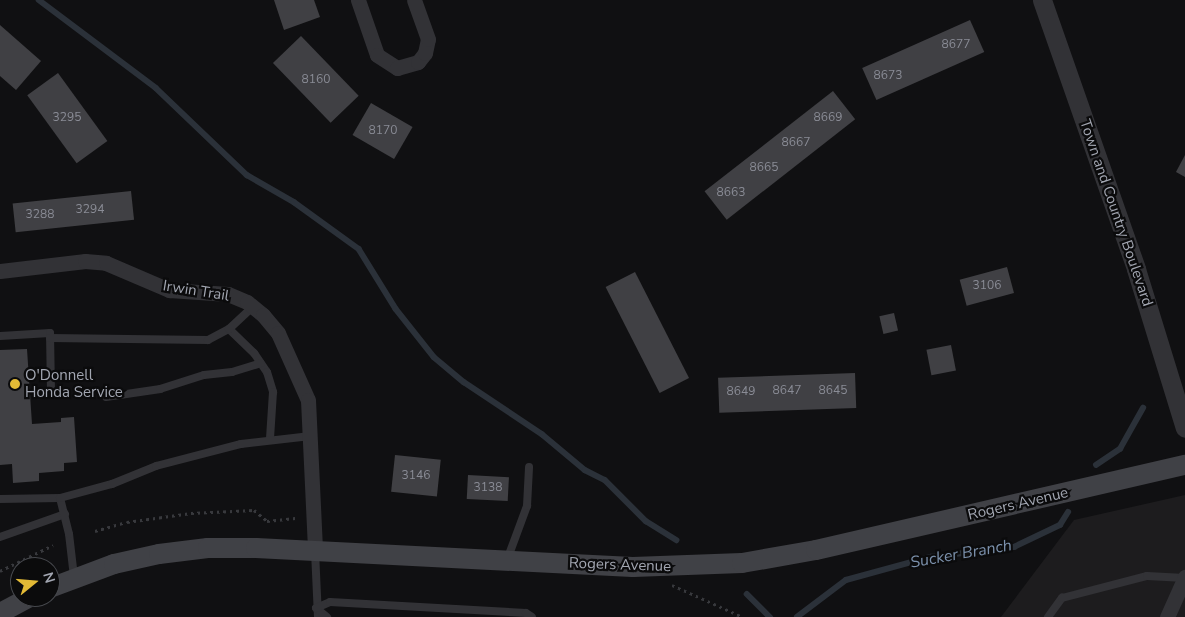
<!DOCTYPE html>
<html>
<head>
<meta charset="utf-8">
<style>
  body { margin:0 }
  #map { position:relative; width:1185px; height:617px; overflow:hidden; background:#101012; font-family:"Nunito Sans",sans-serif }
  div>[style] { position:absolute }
  .built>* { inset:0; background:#1d1c1e }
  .stream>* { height:5.5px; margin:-2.75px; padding:0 2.75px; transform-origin:2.75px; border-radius:2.75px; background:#2b3139 }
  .building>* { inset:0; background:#404044; transform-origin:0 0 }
  .path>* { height:3px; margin-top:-1.5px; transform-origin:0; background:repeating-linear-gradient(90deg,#38393d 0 2.5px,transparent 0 6.5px) }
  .service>* { height:8px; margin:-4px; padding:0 4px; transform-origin:4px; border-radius:4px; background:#323236 }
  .minor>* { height:15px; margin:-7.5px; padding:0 7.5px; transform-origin:7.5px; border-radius:7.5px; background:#323236 }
  .tertiary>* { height:19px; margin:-9.5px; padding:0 9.5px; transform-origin:9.5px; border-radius:9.5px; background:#323236 }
  .secondary>* { height:20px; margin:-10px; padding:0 10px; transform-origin:10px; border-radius:10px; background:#404146 }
  .dots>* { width:14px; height:14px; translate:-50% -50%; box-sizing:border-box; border:2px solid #0b0b0c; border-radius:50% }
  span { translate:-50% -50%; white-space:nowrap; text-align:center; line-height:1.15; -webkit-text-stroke:4.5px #0b0b0c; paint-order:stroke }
  .number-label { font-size:12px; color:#8a8c96 }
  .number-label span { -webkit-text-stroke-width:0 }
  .street-label { font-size:15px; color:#a2a6b1 }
  .poi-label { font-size:15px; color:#a2a6b1 }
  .left { translate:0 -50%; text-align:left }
  .water-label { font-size:16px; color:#7b90ab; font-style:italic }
  .north { position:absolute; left:10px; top:557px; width:50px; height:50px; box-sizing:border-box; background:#0b0b0c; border:1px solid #47494e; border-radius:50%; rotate:73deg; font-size:14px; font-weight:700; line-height:20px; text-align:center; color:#a2a6b1 }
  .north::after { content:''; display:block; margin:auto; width:18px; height:22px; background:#e3ba36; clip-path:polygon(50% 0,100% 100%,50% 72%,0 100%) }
</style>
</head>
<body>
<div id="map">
  <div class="built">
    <div style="clip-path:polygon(1185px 495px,1185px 617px,1001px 617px,1074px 520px)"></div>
  </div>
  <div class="stream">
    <div style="left:39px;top:0;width:146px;rotate:36.9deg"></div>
    <div style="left:156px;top:88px;width:126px;rotate:43.7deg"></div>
    <div style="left:247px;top:175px;width:54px;rotate:29.9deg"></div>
    <div style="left:294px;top:202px;width:80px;rotate:35.9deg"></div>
    <div style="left:359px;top:249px;width:70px;rotate:58.3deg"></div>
    <div style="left:396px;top:309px;width:61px;rotate:51.6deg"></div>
    <div style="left:434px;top:357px;width:39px;rotate:40deg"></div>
    <div style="left:464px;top:382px;width:94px;rotate:33.7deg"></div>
    <div style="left:542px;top:434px;width:56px;rotate:39.9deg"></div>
    <div style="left:585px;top:470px;width:22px;rotate:27deg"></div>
    <div style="left:605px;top:480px;width:58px;rotate:45deg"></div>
    <div style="left:646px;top:521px;width:36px;rotate:32deg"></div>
    <div style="left:1096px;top:465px;width:29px;rotate:-34deg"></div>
    <div style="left:1120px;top:449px;width:47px;rotate:-60.7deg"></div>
    <div style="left:747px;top:594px;width:33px;rotate:45deg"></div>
    <div style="left:797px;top:617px;width:61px;rotate:-37.1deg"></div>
    <div style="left:846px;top:580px;width:87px;rotate:-15.3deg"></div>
    <div style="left:930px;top:557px;width:85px;rotate:-6.8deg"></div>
    <div style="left:1014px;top:547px;width:51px;rotate:-25.6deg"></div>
    <div style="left:1060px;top:525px;width:15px;rotate:-58deg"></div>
  </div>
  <div class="building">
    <div style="clip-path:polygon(274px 0,314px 0,320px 17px,284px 30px)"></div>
    <div style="left:970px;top:20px;width:35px;height:118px;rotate:66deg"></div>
    <div style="clip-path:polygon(0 25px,41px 61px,16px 90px,0 76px)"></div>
    <div style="left:301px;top:36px;width:83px;height:39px;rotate:46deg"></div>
    <div style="left:58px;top:73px;width:84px;height:38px;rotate:54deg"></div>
    <div style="left:833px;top:91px;width:36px;height:163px;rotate:52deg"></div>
    <div style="left:371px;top:103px;width:48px;height:37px;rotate:30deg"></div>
    <div style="clip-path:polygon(1185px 155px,1185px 177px,1176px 172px)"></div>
    <div style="left:131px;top:191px;width:29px;height:119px;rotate:84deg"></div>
    <div style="left:1007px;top:267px;width:27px;height:49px;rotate:75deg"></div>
    <div style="left:635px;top:272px;width:119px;height:33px;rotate:63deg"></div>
    <div style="left:894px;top:313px;width:18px;height:15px;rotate:77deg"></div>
    <div style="left:951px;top:345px;width:26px;height:25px;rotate:79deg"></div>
    <div style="clip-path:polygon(27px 349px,32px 424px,61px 422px,61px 418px,74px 417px,77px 462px,64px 463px,64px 471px,39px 473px,39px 481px,13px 483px,12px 464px,0 465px,0 350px)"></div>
    <div style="left:855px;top:373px;width:35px;height:137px;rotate:88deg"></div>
    <div style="left:395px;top:455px;width:46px;height:37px;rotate:6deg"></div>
    <div style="left:468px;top:475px;width:41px;height:24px;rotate:3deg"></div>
  </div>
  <div class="path">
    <div style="left:95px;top:531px;width:33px;rotate:-16deg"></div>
    <div style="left:127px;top:522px;width:65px;rotate:-8deg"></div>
    <div style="left:191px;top:513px;width:63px;rotate:-2.7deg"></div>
    <div style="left:254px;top:510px;width:17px;rotate:40deg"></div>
    <div style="left:267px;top:521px;width:31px;rotate:-6deg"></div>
    <div style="left:0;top:571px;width:59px;rotate:-26.1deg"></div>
    <div style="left:672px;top:585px;width:78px;rotate:24.3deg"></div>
  </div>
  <div class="service">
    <div style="left:229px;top:329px;width:35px;rotate:44deg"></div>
    <div style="left:254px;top:353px;width:23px;rotate:56deg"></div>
    <div style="left:267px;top:372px;width:21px;rotate:73deg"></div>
    <div style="left:273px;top:392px;width:47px;rotate:93.7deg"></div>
    <div style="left:0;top:336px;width:50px;rotate:-3.4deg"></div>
    <div style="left:50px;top:333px;width:58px;rotate:89deg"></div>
    <div style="left:50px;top:338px;width:158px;rotate:0.7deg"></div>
    <div style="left:208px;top:340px;width:24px;rotate:-28deg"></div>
    <div style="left:229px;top:329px;width:33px;rotate:-43deg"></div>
    <div style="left:106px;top:397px;width:55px;rotate:-8.4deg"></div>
    <div style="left:160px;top:389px;width:46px;rotate:-17.7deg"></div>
    <div style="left:204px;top:375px;width:28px;rotate:-6deg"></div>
    <div style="left:232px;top:372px;width:30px;rotate:-17deg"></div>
    <div style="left:0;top:499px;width:60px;rotate:-1deg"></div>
    <div style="left:0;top:537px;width:69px;rotate:-19.5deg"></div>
    <div style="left:315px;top:551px;width:66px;rotate:87.4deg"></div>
    <div style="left:507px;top:560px;width:58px;rotate:-69.7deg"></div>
    <div style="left:527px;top:506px;width:39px;rotate:-87deg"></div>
    <div style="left:74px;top:577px;width:43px;rotate:-96.6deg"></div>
    <div style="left:69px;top:534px;width:37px;rotate:-104deg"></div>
    <div style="left:60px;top:498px;width:54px;rotate:-15.1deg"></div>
    <div style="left:112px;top:484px;width:48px;rotate:-22.2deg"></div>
    <div style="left:156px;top:466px;width:88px;rotate:-14.5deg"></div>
    <div style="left:241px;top:444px;width:70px;rotate:-6.5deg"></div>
    <div style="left:327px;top:617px;width:14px;rotate:-141deg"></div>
    <div style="left:316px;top:608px;width:15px;rotate:-23deg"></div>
    <div style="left:330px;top:602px;width:196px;rotate:3.2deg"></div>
    <div style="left:526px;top:613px;width:7px;rotate:34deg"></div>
    <div style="left:1048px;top:617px;width:24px;rotate:-54deg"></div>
    <div style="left:1062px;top:598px;width:88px;rotate:-14.5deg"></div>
    <div style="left:1147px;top:576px;width:38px;rotate:3deg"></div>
  </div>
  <div class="minor">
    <div style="left:358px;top:0;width:58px;rotate:70.9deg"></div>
    <div style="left:377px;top:55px;width:24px;rotate:33deg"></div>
    <div style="left:397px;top:68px;width:22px;rotate:-16deg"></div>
    <div style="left:418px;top:62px;width:11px;rotate:-52deg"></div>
    <div style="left:425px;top:53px;width:14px;rotate:-78deg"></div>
    <div style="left:428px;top:39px;width:41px;rotate:-109.7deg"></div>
    <div style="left:0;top:271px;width:86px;rotate:-6.7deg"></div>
    <div style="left:85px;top:261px;width:21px;rotate:5deg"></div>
    <div style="left:106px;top:263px;width:69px;rotate:23.2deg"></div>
    <div style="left:169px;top:290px;width:59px;rotate:3.9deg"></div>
    <div style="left:228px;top:294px;width:21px;rotate:23deg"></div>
    <div style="left:247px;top:302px;width:21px;rotate:39deg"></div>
    <div style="left:263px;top:315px;width:23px;rotate:50deg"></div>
    <div style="left:278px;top:333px;width:73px;rotate:65.9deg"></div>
    <div style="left:308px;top:400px;width:151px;rotate:87.3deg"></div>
    <div style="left:1167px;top:617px;width:44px;rotate:-65.8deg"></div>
  </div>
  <div class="tertiary">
    <div style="left:1042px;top:0;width:285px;rotate:70.7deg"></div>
    <div style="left:1136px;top:269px;width:166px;rotate:72.9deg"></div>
  </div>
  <div class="secondary">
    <div style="left:50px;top:588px;width:68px;rotate:-20.6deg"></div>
    <div style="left:114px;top:564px;width:46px;rotate:-12.5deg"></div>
    <div style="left:159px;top:554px;width:49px;rotate:-7deg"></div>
    <div style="left:208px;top:548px;width:48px"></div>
    <div style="left:256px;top:548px;width:377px;rotate:2.9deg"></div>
    <div style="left:633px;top:567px;width:109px;rotate:-2.1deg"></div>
    <div style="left:742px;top:563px;width:75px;rotate:-10deg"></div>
    <div style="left:816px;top:550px;width:379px;rotate:-13deg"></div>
    <div style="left:0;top:613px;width:34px;rotate:-28deg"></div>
  </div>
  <div class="dots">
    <div style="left:15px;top:384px;background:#e3ba36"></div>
  </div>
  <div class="number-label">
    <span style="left:956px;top:45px">8677</span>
    <span style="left:888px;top:76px">8673</span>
    <span style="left:316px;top:80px">8160</span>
    <span style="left:67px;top:118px">3295</span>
    <span style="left:828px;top:118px">8669</span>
    <span style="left:383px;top:131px">8170</span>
    <span style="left:796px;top:143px">8667</span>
    <span style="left:764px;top:168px">8665</span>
    <span style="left:731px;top:193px">8663</span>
    <span style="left:90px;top:210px">3294</span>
    <span style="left:40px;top:215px">3288</span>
    <span style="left:987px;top:286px">3106</span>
    <span style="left:787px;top:391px">8647</span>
    <span style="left:833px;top:391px">8645</span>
    <span style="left:741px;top:392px">8649</span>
    <span style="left:416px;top:476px">3146</span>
    <span style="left:488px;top:488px">3138</span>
  </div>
  <div class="street-label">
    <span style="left:1116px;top:213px;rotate:71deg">Town and Country Boulevard</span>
    <span style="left:196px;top:291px;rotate:9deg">Irwin Trail</span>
    <span style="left:1018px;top:504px;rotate:-13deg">Rogers Avenue</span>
    <span style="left:620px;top:565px;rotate:2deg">Rogers Avenue</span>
  </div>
  <div class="poi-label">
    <span class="left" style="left:25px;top:384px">O'Donnell<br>Honda Service</span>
  </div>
  <div class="water-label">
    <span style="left:961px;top:554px;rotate:-10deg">Sucker Branch</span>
  </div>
  <div class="north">N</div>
</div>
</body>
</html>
